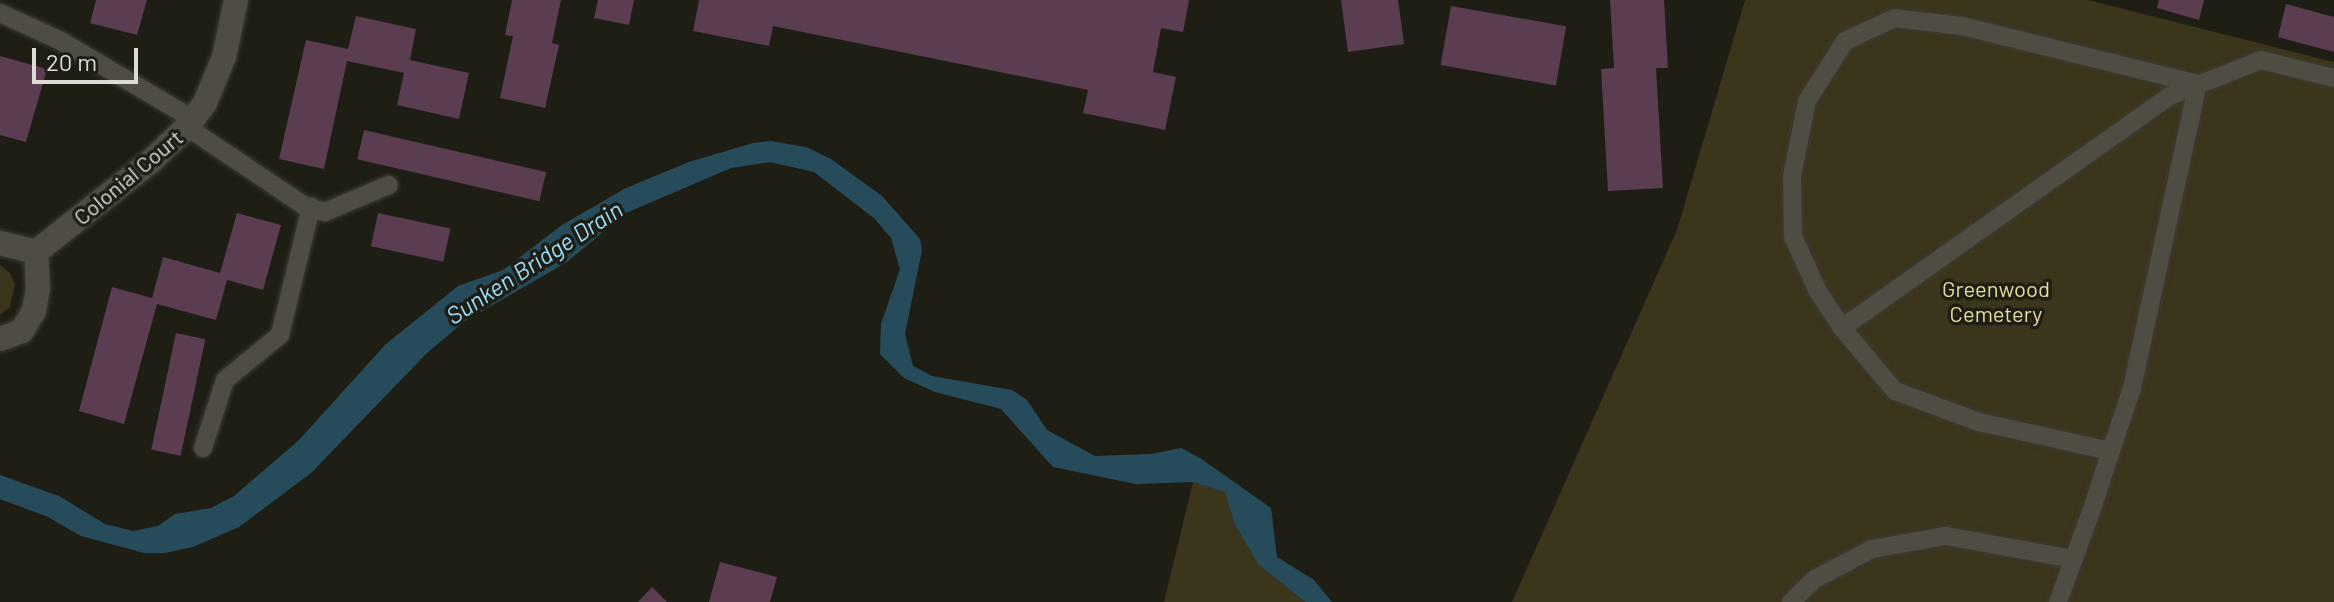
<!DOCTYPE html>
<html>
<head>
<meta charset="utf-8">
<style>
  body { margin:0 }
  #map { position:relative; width:2334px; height:602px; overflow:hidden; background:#1f1e15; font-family:Barlow,sans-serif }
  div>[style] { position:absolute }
  .green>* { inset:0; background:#3b351b }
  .water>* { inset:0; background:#264c5b }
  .building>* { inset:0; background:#5a3d50; transform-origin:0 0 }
  .roads { filter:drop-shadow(0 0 2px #3c3b35) drop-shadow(0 0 2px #3c3b35) }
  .service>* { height:18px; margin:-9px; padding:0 9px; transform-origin:9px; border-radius:9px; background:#4f4d43 }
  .minor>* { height:24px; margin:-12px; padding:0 12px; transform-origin:12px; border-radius:12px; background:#4f4d43 }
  span { translate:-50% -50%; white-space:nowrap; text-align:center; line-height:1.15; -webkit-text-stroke:7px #1f1e15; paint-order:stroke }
  .street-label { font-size:22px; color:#dcdbd5 }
  .park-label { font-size:22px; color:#e6da9d }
  .water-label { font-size:24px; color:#9adefb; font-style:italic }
  .scale { position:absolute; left:32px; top:48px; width:106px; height:36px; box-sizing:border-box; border:4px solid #dcdbd5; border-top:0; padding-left:10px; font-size:24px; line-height:28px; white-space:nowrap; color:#dcdbd5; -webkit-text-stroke:6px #1f1e15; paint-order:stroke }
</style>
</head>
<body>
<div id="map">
  <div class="green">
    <div style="clip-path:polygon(1745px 0,2088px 0,2334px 62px,2334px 602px,1512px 602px,1677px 230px)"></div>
    <div style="clip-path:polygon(0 265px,10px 273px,15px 284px,10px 307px,0 315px)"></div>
    <div style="clip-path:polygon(1193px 482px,1226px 492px,1235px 525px,1258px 564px,1305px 602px,1164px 602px)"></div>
  </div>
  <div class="water">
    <div style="clip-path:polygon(771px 141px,806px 147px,831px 159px,882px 196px,920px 239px,922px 250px,905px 334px,913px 366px,932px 376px,1012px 390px,1027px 400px,1047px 430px,1095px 456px,1151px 454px,1181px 448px,1200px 458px,1271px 508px,1277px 557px,1314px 580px,1332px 602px,1305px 602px,1258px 564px,1235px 525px,1225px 492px,1193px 482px,1136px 484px,1053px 467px,1001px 409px,935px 392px,904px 378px,880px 354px,881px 324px,900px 269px,891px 238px,875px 219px,814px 172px,770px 162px,731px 168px,626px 213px,567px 262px,465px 321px,427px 353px,311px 473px,239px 527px,193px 547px,165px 553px,144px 553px,81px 536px,48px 517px,0 499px,0 475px,59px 496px,105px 524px,133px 531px,158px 526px,175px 514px,211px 508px,234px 496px,298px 441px,386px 344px,458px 286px,503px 270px,562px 225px,626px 188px,689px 162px,753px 143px)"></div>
  </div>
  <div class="building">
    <div style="clip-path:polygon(96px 0,147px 0,137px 35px,90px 23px)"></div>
    <div style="clip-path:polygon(512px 0,561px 0,552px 43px,559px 45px,545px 108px,500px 98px,513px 36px,505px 35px)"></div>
    <div style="clip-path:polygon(598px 0,634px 0,629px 25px,594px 18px)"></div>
    <div style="clip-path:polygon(699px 0,1189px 0,1183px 32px,1161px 28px,1153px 72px,1176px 77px,1165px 130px,1083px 113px,1088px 90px,773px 26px,769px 46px,693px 31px)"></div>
    <div style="clip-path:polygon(1341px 0,1398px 0,1404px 44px,1348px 52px)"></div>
    <div style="clip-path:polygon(1610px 0,1664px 0,1668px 68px,1656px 68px,1663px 188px,1608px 191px,1601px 69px,1614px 68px)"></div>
    <div style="clip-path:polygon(2159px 0,2204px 0,2199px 20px,2157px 8px)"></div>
    <div style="clip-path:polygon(2286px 4px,2334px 17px,2334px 52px,2278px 37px)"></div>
    <div style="left:1451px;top:6px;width:117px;height:60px;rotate:10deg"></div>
    <div style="clip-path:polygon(356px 16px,416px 29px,410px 60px,469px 73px,459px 119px,397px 105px,404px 73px,347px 61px,324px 169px,279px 159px,306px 40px,348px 49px)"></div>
    <div style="clip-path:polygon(0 56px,47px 69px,26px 142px,0 135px)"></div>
    <div style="left:364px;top:130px;width:187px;height:30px;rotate:13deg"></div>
    <div style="clip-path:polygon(237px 213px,281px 225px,263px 290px,227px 280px,216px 320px,157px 304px,124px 424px,79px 411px,112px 287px,152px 298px,163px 257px,220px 273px)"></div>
    <div style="left:378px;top:213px;width:74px;height:34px;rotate:12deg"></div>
    <div style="left:176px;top:333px;width:30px;height:119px;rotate:12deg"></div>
    <div style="clip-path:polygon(720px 562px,777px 577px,770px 602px,709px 602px)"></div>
    <div style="clip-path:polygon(652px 587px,667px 602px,638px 602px)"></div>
  </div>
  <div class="roads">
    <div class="service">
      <div style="left:0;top:13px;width:67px;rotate:24.7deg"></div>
      <div style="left:61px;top:41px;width:153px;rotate:30.6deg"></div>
      <div style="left:187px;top:127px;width:140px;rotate:33.9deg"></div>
      <div style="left:303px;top:205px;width:23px;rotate:18deg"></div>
      <div style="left:325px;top:212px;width:69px;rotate:-22.9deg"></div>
      <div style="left:1842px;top:328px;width:402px;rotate:-35.3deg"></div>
      <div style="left:2170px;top:96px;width:98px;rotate:-21.6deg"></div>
      <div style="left:2261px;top:60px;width:75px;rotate:13.9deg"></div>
      <div style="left:203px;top:448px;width:71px;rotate:-72.1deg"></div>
      <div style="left:225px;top:380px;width:71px;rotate:-39.3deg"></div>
      <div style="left:280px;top:335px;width:132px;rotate:-76.4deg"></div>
      <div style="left:1791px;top:602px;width:33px;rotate:-44deg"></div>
      <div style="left:1815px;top:579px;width:64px;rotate:-27.8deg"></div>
      <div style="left:1872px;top:549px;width:75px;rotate:-10deg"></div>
      <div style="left:1946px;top:536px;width:130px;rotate:10.2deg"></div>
      <div style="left:2058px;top:602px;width:99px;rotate:-69.9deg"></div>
      <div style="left:2092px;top:509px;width:61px;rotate:-71.9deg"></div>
      <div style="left:2111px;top:451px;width:66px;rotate:-71.6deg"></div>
      <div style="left:2132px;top:388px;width:311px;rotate:-77.8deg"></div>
      <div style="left:2198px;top:84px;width:244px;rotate:-166.2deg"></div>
      <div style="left:1961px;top:26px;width:66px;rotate:-173.1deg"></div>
      <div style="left:1895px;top:18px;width:55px;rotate:155.3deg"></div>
      <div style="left:1845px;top:41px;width:71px;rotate:122.3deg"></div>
      <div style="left:1807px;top:101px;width:76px;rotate:101.3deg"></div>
      <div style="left:1792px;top:176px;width:60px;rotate:89deg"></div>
      <div style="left:1793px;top:236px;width:59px;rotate:66deg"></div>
      <div style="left:1817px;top:290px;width:45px;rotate:56.7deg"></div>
      <div style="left:1842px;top:328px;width:82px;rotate:49.9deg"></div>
      <div style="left:1895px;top:391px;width:90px;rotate:20.3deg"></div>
      <div style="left:1979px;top:422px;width:135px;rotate:12.4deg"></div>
    </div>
    <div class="minor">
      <div style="left:0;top:243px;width:37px;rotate:14deg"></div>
      <div style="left:36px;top:252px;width:145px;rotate:-38.3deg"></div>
      <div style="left:150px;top:162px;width:51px;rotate:-43.4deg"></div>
      <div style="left:187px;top:127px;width:30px;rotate:-53deg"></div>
      <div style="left:205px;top:103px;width:50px;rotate:-67.6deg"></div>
      <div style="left:224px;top:57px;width:58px;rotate:-78.1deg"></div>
      <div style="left:0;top:339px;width:23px;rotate:-20deg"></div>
      <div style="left:22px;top:331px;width:23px;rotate:-59deg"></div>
      <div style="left:34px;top:311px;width:22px;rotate:-80deg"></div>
      <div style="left:38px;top:289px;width:37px;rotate:-93deg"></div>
    </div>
  </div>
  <div class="street-label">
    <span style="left:128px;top:177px;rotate:-40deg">Colonial Court</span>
  </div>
  <div class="park-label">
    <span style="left:1996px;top:301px">Greenwood<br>Cemetery</span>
  </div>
  <div class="water-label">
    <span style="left:534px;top:262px;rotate:-33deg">Sunken Bridge Drain</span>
  </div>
  <div class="scale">20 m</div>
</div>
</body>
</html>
